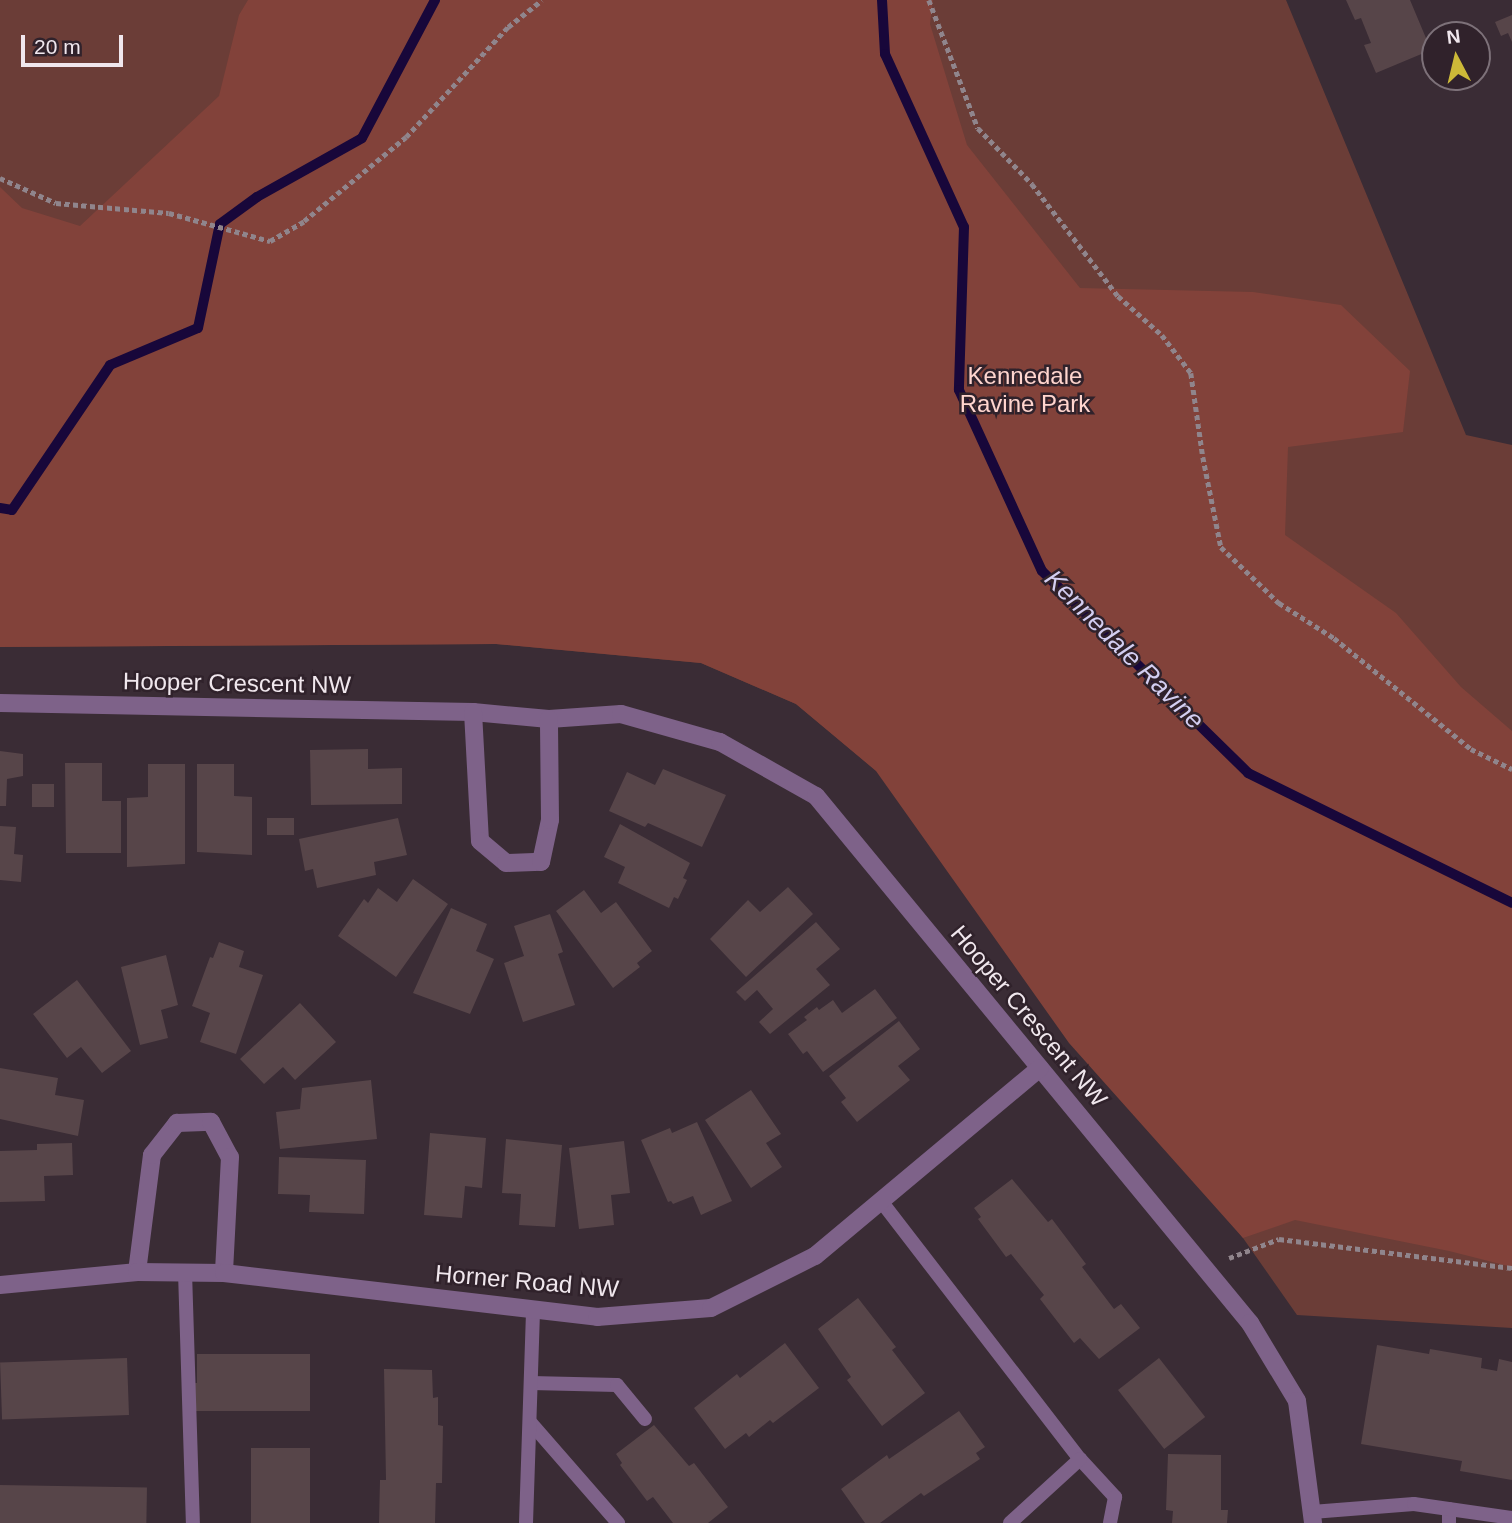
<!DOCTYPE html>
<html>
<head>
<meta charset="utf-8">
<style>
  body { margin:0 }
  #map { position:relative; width:1512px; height:1523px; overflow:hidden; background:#3a2c35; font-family:Arial,sans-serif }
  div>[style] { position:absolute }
  .green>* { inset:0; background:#6b3d37 }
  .forest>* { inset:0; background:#82423a }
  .stream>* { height:10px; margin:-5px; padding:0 5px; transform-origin:5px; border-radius:5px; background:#18073a }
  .building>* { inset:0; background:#574549; transform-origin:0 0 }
  .path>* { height:4.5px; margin-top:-2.25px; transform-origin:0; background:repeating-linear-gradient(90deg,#90858c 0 5px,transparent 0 8.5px) }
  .service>* { height:14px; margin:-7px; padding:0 7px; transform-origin:7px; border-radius:7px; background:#7e6289 }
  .minor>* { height:18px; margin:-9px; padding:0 9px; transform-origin:9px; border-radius:9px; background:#7e6289 }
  span { translate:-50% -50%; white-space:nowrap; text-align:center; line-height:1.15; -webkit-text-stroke:5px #30222b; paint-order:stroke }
  .park-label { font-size:24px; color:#ffd5ce }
  .street-label { font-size:24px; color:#f0e7ed }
  .water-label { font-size:26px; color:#d3cef1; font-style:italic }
  .north { position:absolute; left:1421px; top:21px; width:70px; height:70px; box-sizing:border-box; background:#30222b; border:2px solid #7d7179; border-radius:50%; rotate:353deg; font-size:19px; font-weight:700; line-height:28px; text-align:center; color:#f0e7ed }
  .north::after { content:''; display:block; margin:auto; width:24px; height:32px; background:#ccb938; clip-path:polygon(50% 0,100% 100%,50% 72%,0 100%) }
  .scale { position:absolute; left:21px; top:35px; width:102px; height:32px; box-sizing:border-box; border:4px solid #f0e7ed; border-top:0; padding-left:9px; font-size:21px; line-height:24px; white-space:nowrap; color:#f0e7ed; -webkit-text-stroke:5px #30222b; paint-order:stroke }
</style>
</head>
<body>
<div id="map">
  <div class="green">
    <div style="clip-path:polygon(0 0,1286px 0,1466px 435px,1512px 445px,1512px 1328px,1297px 1315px,1243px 1238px,885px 778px,796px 704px,701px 663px,496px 644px,0 647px)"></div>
  </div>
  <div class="forest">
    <div style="clip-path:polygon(248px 0,933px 0,930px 24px,967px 145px,1080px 288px,1253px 292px,1341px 305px,1410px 371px,1403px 432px,1288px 447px,1285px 535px,1396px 613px,1461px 687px,1512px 731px,1512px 1267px,1449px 1251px,1295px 1220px,1243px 1238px,1069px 1043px,876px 771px,796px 704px,701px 663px,496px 644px,0 647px,0 187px,22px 208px,80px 226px,219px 96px,239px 15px)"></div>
  </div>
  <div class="stream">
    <div style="left:882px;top:0;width:54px;rotate:86.8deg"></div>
    <div style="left:885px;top:54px;width:190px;rotate:65.5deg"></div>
    <div style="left:964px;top:227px;width:163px;rotate:91.8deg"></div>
    <div style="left:959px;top:390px;width:199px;rotate:65.4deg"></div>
    <div style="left:1042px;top:571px;width:289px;rotate:44.4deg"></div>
    <div style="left:1248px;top:773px;width:294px;rotate:26.2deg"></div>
    <div style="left:0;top:508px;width:12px;rotate:9deg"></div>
    <div style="left:12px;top:510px;width:175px;rotate:-55.9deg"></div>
    <div style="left:110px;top:365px;width:95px;rotate:-22.8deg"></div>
    <div style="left:198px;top:328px;width:106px;rotate:-78.1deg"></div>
    <div style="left:220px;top:224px;width:46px;rotate:-36.1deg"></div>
    <div style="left:257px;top:197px;width:120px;rotate:-29.3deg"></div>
    <div style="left:362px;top:138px;width:156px;rotate:-62.1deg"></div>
  </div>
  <div class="building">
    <div style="clip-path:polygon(1346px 0,1410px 0,1431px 50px,1376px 73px,1364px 45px,1371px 43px,1361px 18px,1355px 20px)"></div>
    <div style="clip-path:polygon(1512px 15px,1512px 42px,1508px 33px,1501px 36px,1495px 22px)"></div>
    <div style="clip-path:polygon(368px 749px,368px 769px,402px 768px,402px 804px,311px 805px,310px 750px)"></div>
    <div style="clip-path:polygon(0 751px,23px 754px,23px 776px,7px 779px,6px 806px,0 806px)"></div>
    <div style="clip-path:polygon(65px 763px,102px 763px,102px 801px,121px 801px,121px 853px,66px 853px)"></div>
    <div style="clip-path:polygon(148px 764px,185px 764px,185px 864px,127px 867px,127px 798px,148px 797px)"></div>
    <div style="clip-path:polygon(197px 764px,234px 764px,234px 796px,252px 797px,252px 855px,197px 852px)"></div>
    <div style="clip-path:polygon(663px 769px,726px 795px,702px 847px,648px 823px,645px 827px,609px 811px,627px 772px,655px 785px)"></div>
    <div style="left:32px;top:784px;width:22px;height:23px"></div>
    <div style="left:267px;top:818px;width:27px;height:17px"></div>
    <div style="clip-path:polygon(398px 818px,407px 855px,374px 862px,376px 875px,317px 888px,313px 869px,305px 871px,299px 839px)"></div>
    <div style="clip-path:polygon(620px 824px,690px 863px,683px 878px,687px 880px,678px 899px,674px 897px,669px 908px,618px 883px,625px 867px,604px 857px)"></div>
    <div style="clip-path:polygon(0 826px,16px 827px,14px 854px,23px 855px,21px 882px,0 880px)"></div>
    <div style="clip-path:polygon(413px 879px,448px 904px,396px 977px,338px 936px,364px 899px,368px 903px,378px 888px,397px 902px)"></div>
    <div style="clip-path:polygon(788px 887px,813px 914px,746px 977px,710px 939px,748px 900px,760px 912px)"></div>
    <div style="clip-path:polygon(584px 890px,601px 913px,616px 902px,652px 951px,637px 963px,640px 967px,613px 988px,556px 911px)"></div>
    <div style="clip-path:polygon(451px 908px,487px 924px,476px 951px,494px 959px,470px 1014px,413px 993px)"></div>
    <div style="clip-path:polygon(550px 914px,563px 952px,558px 954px,575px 1005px,523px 1022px,504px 963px,524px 956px,514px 926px)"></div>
    <div style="clip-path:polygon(816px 922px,840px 949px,816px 969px,830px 985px,770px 1034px,759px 1022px,773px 1009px,757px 990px,745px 1001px,736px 992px)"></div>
    <div style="clip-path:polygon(219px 942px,244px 951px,239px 967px,263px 975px,236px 1054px,200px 1042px,210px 1013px,192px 1006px,210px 957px,213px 958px)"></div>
    <div style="clip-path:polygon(166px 955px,178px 1005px,161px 1010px,168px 1038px,140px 1045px,121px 967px)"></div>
    <div style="clip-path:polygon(77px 980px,131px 1051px,102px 1073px,81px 1047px,67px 1058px,33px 1014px)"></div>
    <div style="clip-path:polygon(875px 989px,897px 1018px,823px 1072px,807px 1051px,803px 1054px,788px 1034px,807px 1020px,804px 1017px,817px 1007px,819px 1010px,833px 1000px,842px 1013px)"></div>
    <div style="clip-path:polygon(300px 1003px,336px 1042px,295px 1080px,283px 1067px,264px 1084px,240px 1059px)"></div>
    <div style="clip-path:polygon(899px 1021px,920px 1049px,898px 1066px,910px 1080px,857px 1122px,841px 1102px,846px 1098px,829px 1076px)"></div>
    <div style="clip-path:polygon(0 1068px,58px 1078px,55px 1095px,84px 1100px,78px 1136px,0 1119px)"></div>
    <div style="clip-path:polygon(371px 1080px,377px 1139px,280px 1149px,276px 1112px,300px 1109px,302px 1088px)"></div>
    <div style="clip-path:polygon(751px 1090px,781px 1134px,766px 1143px,782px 1167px,751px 1188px,705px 1120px)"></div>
    <div style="clip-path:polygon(697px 1122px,732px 1201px,701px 1215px,693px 1196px,673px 1204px,671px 1201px,668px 1202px,641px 1140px,670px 1128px,672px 1133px)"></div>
    <div style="clip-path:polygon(430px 1133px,486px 1138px,482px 1188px,465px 1186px,462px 1218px,424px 1215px)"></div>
    <div style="clip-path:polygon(506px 1139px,562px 1145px,555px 1227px,519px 1225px,521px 1194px,502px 1193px)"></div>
    <div style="clip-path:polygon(624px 1141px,630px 1193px,611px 1195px,614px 1225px,579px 1229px,569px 1148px)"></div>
    <div style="clip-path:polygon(72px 1143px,73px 1175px,44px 1176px,45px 1201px,0 1202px,0 1151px,37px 1150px,37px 1144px)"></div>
    <div style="clip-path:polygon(279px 1157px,366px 1160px,364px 1214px,309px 1212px,310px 1195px,278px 1194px)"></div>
    <div style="clip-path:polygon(1012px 1179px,1048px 1222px,1052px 1219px,1086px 1264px,1082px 1267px,1114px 1309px,1121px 1304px,1140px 1328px,1099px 1359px,1080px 1338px,1074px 1343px,1040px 1299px,1044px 1295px,1011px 1254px,1006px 1257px,978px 1219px,981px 1217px,974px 1208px)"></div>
    <div style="clip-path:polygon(858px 1298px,896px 1347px,892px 1350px,925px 1393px,882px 1426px,847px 1380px,851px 1377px,818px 1329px)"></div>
    <div style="clip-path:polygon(785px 1343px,819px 1388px,773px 1423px,770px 1420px,749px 1437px,746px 1433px,725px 1449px,694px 1408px,737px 1374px,740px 1378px)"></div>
    <div style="clip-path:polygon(1377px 1345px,1429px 1354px,1430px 1349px,1482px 1358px,1481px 1368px,1497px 1371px,1499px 1359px,1512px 1362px,1512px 1480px,1460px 1471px,1462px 1461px,1361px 1444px)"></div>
    <div style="clip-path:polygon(197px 1354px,310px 1354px,310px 1411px,192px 1411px,192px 1383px,197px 1383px)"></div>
    <div style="left:127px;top:1358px;width:57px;height:127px;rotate:88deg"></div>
    <div style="left:1159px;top:1358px;width:75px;height:52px;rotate:52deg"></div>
    <div style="clip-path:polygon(384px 1369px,432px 1370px,433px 1398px,438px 1397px,438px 1425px,443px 1426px,442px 1483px,436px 1483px,435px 1523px,379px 1523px,380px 1480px,386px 1480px)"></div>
    <div style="clip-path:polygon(959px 1411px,985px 1447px,976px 1453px,980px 1459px,924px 1496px,921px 1493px,880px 1523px,865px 1523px,841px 1489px,887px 1455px,889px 1459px)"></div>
    <div style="clip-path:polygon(654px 1425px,689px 1466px,694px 1463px,728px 1507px,708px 1523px,673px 1523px,653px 1497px,647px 1501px,620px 1465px,622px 1463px,616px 1454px)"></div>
    <div style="left:251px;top:1448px;width:59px;height:75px"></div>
    <div style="clip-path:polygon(1168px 1454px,1221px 1455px,1221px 1510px,1228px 1510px,1227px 1523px,1172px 1523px,1173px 1511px,1166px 1510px)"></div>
    <div style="left:0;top:1485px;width:147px;height:38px;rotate:1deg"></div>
  </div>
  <div class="path">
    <div style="left:929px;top:0;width:137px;rotate:69.1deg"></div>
    <div style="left:978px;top:128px;width:78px;rotate:46deg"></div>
    <div style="left:1032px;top:184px;width:141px;rotate:52.5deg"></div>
    <div style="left:1118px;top:296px;width:59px;rotate:41.6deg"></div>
    <div style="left:1162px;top:335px;width:48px;rotate:52.7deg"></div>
    <div style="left:1191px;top:373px;width:85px;rotate:81.9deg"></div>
    <div style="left:1203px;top:457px;width:92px;rotate:78.7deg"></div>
    <div style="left:1221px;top:547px;width:81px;rotate:44deg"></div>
    <div style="left:1279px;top:603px;width:65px;rotate:32.5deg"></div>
    <div style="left:1334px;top:638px;width:176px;rotate:39deg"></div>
    <div style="left:1471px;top:749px;width:46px;rotate:26deg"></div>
    <div style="left:0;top:178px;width:61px;rotate:24.1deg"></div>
    <div style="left:56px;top:203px;width:113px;rotate:5.1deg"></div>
    <div style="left:169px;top:213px;width:105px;rotate:15.5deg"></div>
    <div style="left:270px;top:241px;width:39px;rotate:-30deg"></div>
    <div style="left:304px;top:221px;width:132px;rotate:-39.5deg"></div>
    <div style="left:406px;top:137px;width:150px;rotate:-47.2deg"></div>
    <div style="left:508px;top:27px;width:43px;rotate:-38.5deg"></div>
    <div style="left:1229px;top:1258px;width:53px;rotate:-20.8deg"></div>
    <div style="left:1279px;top:1239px;width:235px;rotate:7.1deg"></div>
  </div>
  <div class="service">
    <div style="left:881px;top:1201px;width:326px;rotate:52.4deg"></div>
    <div style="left:1080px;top:1459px;width:52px;rotate:47.4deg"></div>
    <div style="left:1115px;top:1497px;width:26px;rotate:101deg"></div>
    <div style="left:185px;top:1272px;width:251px;rotate:88.2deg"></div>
    <div style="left:531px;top:1383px;width:86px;rotate:1.3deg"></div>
    <div style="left:617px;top:1385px;width:44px;rotate:50.5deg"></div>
    <div style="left:530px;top:1422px;width:134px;rotate:48.9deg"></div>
    <div style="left:1449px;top:1509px;width:14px;rotate:90deg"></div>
    <div style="left:1312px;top:1512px;width:102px;rotate:-4.5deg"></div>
    <div style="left:1414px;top:1504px;width:99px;rotate:8.1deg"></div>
    <div style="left:526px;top:1523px;width:214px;rotate:-88.1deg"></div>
    <div style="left:1010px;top:1523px;width:95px;rotate:-42.4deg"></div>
  </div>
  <div class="minor">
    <div style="left:0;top:703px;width:473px;rotate:1.1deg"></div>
    <div style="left:473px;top:712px;width:76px;rotate:5.3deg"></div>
    <div style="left:549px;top:719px;width:72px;rotate:-4deg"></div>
    <div style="left:621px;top:714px;width:103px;rotate:15.8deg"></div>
    <div style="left:720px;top:742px;width:110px;rotate:29.4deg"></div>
    <div style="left:816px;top:796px;width:683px;rotate:50.53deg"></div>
    <div style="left:1250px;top:1323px;width:91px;rotate:58.9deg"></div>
    <div style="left:1297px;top:1401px;width:123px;rotate:82.5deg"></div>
    <div style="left:473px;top:712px;width:129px;rotate:86.9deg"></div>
    <div style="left:480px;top:841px;width:34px;rotate:40deg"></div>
    <div style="left:506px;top:863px;width:35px;rotate:-2deg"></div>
    <div style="left:541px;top:862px;width:43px;rotate:-77.9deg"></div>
    <div style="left:550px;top:820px;width:101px;rotate:-90.6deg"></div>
    <div style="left:137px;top:1272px;width:118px;rotate:-82.7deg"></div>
    <div style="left:152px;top:1155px;width:41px;rotate:-52deg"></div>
    <div style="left:177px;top:1123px;width:34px;rotate:-2deg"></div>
    <div style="left:211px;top:1122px;width:40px;rotate:62deg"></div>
    <div style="left:230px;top:1157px;width:116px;rotate:93deg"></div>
    <div style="left:0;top:1285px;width:138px;rotate:-5.4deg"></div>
    <div style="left:137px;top:1272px;width:87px;rotate:0.7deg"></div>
    <div style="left:224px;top:1273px;width:376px;rotate:6.7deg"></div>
    <div style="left:597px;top:1317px;width:114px;rotate:-4.5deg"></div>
    <div style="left:711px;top:1308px;width:116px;rotate:-26.6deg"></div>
    <div style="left:815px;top:1256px;width:293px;rotate:-39.9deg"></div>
  </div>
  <div class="park-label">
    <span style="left:1025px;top:390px">Kennedale<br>Ravine Park</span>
  </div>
  <div class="street-label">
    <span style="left:237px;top:683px;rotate:1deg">Hooper Crescent NW</span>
    <span style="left:1029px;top:1016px;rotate:50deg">Hooper Crescent NW</span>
    <span style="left:527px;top:1281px;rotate:5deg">Horner Road NW</span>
  </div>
  <div class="water-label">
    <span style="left:1124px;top:650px;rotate:45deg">Kennedale Ravine</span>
  </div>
  <div class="north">N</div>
  <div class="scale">20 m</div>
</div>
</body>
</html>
